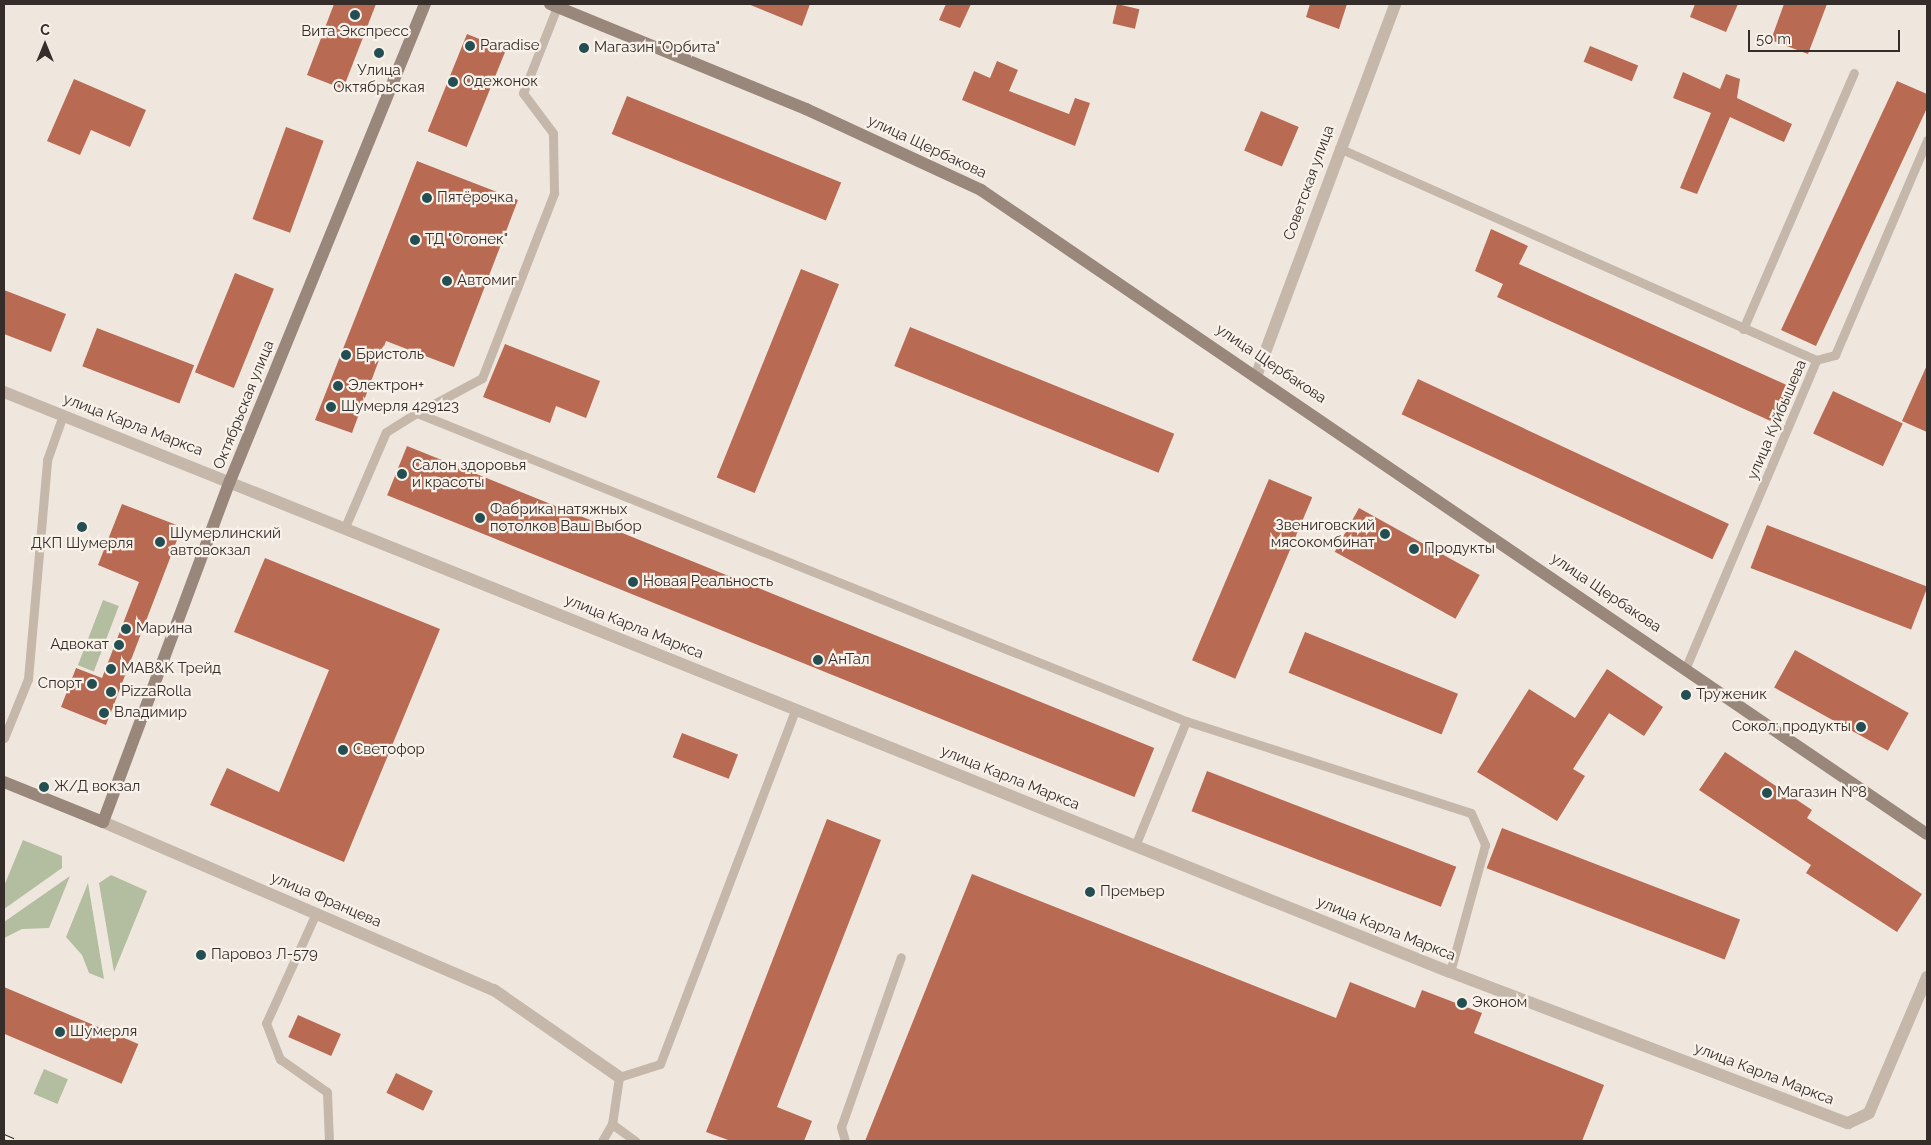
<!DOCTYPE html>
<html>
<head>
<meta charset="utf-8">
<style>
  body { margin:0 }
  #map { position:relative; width:1931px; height:1145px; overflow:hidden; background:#efe7de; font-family:Raleway,sans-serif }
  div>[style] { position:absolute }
  .green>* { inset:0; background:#b3bd9f; transform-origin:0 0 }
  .building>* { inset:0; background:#b96a52; transform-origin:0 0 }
  .service>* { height:9px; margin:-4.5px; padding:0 4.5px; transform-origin:4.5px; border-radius:4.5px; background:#c6b7ab }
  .minor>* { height:12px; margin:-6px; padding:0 6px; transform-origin:6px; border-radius:6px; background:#c6b7ab }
  .secondary>* { height:12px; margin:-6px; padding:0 6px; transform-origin:6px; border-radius:6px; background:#9a877c }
  .rail>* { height:5.5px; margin-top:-2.75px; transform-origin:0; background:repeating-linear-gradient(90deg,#f8f1e9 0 11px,#352d29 0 22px); box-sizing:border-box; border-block:1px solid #352d29 }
  .dots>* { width:14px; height:14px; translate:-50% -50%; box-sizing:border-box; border:2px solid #f8f1e9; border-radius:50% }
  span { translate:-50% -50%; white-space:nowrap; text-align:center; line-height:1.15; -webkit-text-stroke:4.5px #f8f1e9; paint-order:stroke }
  .poi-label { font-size:15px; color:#352d29 }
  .left { translate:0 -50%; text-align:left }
  .right { translate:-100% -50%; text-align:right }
  .street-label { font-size:15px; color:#352d29 }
  .frame { position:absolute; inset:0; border:5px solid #352d29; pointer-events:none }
  .north { position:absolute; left:20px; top:20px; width:50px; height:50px; -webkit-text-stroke:4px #f8f1e9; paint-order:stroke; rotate:0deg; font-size:14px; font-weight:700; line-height:20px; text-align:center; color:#352d29 }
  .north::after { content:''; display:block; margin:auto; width:18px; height:22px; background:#352d29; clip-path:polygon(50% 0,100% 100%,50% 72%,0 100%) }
  .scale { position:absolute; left:1748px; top:30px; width:152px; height:22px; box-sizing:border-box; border:2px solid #352d29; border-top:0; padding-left:6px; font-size:15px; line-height:18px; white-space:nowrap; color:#352d29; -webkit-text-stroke:4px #f8f1e9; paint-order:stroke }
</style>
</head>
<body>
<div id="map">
  <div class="green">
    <div style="left:103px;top:600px;width:17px;height:70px;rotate:21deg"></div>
    <div style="clip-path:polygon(23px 840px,62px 856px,62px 868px,4px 909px,4px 886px)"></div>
    <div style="clip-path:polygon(111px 875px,147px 891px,114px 972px,99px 883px)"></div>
    <div style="clip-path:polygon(70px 876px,49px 928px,22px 929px,4px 938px,4px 922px)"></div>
    <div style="clip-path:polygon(88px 883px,104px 979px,89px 973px,82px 955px,66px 937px)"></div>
    <div style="left:44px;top:1069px;width:26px;height:27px;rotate:23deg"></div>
  </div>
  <div class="building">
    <div style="clip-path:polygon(334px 4px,376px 4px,343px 89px,307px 75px)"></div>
    <div style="clip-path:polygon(748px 4px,810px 4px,802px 26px)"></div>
    <div style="clip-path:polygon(946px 4px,971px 4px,960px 28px,939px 20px)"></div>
    <div style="left:1117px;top:4px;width:23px;height:20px;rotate:13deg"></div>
    <div style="clip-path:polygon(1310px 4px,1347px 4px,1339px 29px,1306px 17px)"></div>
    <div style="clip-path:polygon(1695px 4px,1738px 4px,1726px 32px,1690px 17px)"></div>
    <div style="clip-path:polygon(1784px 4px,1827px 4px,1808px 54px,1771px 40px)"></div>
    <div style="left:467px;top:34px;width:42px;height:105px;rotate:22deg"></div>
    <div style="left:1590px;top:46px;width:52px;height:17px;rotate:22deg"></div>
    <div style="clip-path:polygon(997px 61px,1018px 70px,1009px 91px,1069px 114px,1075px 98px,1090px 103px,1075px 146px,962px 100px,974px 71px,990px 78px)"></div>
    <div style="clip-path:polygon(1683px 72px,1720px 89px,1726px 74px,1740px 79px,1737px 98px,1792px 124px,1784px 142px,1730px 117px,1697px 194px,1680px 188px,1711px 113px,1673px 98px)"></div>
    <div style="clip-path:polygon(74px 79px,146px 110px,130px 147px,91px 130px,80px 155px,47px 141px)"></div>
    <div style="clip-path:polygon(1897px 81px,1927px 94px,1927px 108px,1816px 346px,1781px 330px)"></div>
    <div style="left:627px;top:96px;width:231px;height:41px;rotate:22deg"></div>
    <div style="left:1261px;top:111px;width:41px;height:43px;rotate:23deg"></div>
    <div style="left:286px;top:127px;width:40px;height:98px;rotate:20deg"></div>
    <div style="clip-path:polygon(417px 161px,518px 200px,454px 367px,386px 341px,352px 433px,315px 420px)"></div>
    <div style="clip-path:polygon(1491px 229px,1528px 246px,1519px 264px,1791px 387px,1775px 423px,1497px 297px,1503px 284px,1475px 271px)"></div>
    <div style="left:801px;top:269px;width:41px;height:225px;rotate:22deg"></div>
    <div style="left:235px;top:273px;width:42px;height:107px;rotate:22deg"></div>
    <div style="clip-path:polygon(4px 290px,66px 314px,51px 352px,4px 334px)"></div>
    <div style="left:910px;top:327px;width:285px;height:42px;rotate:22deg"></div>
    <div style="left:97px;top:328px;width:104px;height:41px;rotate:21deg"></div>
    <div style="clip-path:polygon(505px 344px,600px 381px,586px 418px,556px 406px,550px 423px,483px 397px)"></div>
    <div style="clip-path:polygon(1927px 365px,1927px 432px,1902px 421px)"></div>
    <div style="left:1418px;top:379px;width:343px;height:39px;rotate:25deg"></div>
    <div style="left:1833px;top:391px;width:77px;height:47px;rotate:25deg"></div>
    <div style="left:407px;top:446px;width:806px;height:53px;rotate:22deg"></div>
    <div style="left:1269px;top:479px;width:47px;height:197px;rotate:23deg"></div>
    <div style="clip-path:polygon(122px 504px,182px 527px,106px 725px,61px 707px,76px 668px,102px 678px,139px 582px,98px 565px)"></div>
    <div style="left:1359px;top:508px;width:138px;height:50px;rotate:29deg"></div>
    <div style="left:1767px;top:525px;width:172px;height:46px;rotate:21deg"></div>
    <div style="clip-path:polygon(265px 558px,440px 629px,344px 862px,210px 805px,227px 768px,279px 792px,329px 670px,234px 632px)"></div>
    <div style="left:1305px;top:632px;width:165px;height:44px;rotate:22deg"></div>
    <div style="left:1795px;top:650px;width:130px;height:43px;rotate:29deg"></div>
    <div style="clip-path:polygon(1607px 669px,1663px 707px,1644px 736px,1609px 713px,1573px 769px,1585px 776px,1557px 821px,1477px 772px,1529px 689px,1575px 718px)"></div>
    <div style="left:682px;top:733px;width:60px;height:26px;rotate:21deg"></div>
    <div style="clip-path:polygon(1725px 752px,1812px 810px,1807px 818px,1922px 894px,1897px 932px,1806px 873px,1811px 865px,1699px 790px)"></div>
    <div style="left:1207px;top:771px;width:267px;height:43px;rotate:21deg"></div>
    <div style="clip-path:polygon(827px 819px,881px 840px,777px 1107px,812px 1121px,804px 1141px,731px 1141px,706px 1132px)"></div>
    <div style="left:1502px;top:828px;width:255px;height:43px;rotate:21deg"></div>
    <div style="clip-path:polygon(972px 874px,1336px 1018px,1350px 982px,1415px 1008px,1422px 990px,1482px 1013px,1474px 1033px,1604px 1085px,1582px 1141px,865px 1141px)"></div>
    <div style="left:4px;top:987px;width:146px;height:43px;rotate:23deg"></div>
    <div style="left:298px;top:1015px;width:47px;height:24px;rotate:24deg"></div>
    <div style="left:396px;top:1073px;width:41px;height:22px;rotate:26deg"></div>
  </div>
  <div class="service">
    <div style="left:1339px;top:148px;width:522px;rotate:23.96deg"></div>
    <div style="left:1743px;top:329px;width:279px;rotate:-66.6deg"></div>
    <div style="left:417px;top:413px;width:74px;rotate:-28.3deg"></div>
    <div style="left:482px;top:378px;width:199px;rotate:-68.7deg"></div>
    <div style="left:554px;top:193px;width:60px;rotate:-91deg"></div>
    <div style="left:553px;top:133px;width:50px;rotate:-126.9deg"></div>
    <div style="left:523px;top:93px;width:92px;rotate:-68.4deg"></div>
    <div style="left:345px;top:527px;width:103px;rotate:-66.7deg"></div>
    <div style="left:386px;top:432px;width:36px;rotate:-32deg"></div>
    <div style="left:417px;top:413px;width:828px;rotate:21.83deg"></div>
    <div style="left:1186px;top:721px;width:299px;rotate:17.9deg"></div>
    <div style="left:1471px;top:813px;width:35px;rotate:66deg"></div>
    <div style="left:1485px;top:845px;width:132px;rotate:105.4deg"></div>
    <div style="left:1686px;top:667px;width:333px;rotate:-67deg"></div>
    <div style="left:1816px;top:360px;width:20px;rotate:-15deg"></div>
    <div style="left:1835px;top:355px;width:234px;rotate:-66.8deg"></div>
    <div style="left:4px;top:738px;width:64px;rotate:-67.9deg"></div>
    <div style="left:28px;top:679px;width:220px;rotate:-85deg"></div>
    <div style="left:47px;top:460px;width:48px;rotate:-70.4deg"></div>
    <div style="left:1135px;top:846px;width:135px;rotate:-67.8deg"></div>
    <div style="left:316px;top:913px;width:121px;rotate:114.4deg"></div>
    <div style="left:266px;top:1023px;width:39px;rotate:69deg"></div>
    <div style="left:280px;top:1059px;width:57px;rotate:35.1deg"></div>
    <div style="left:327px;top:1092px;width:49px;rotate:87.7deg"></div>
    <div style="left:612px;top:1124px;width:29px;rotate:36deg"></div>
    <div style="left:602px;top:1141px;width:20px;rotate:-60deg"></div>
    <div style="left:612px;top:1124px;width:48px;rotate:-81.5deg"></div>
    <div style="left:619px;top:1077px;width:43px;rotate:-17.6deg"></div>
    <div style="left:660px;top:1064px;width:379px;rotate:-69.1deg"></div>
    <div style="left:845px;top:1141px;width:15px;rotate:-106deg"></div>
    <div style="left:841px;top:1127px;width:180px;rotate:-70.6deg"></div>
  </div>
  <div class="minor">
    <div style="left:1257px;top:374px;width:395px;rotate:-69.5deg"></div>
    <div style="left:4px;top:392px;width:1558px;rotate:21.86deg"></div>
    <div style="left:1450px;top:972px;width:426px;rotate:20.8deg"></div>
    <div style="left:1848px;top:1123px;width:23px;rotate:-25deg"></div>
    <div style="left:1869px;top:1113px;width:148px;rotate:-66.9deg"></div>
    <div style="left:103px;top:822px;width:426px;rotate:23.3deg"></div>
    <div style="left:494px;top:990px;width:152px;rotate:34.8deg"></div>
  </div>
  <div class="secondary">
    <div style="left:550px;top:4px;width:277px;rotate:22.3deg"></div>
    <div style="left:806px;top:109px;width:193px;rotate:24.8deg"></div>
    <div style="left:981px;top:190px;width:1144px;rotate:34.25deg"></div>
    <div style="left:4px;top:782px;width:107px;rotate:22deg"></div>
    <div style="left:103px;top:822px;width:364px;rotate:-69.6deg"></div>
    <div style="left:230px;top:481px;width:515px;rotate:-67.77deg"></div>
  </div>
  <div class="rail">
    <div style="left:4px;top:1137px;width:10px;rotate:24deg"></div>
  </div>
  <div class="dots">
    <div style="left:355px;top:15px;background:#234f52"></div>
    <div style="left:470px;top:46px;background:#234f52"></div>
    <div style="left:584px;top:48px;background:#234f52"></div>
    <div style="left:379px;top:53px;background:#234f52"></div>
    <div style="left:453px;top:82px;background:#234f52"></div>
    <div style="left:427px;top:198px;background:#234f52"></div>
    <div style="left:415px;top:240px;background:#234f52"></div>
    <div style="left:447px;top:281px;background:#234f52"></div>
    <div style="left:346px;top:355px;background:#234f52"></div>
    <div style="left:338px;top:386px;background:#234f52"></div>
    <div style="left:331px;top:407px;background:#234f52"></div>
    <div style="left:402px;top:474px;background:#234f52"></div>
    <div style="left:480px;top:518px;background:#234f52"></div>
    <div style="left:82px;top:527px;background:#234f52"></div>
    <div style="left:1385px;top:534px;background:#234f52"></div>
    <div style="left:160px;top:542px;background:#234f52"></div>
    <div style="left:1414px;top:549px;background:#234f52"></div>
    <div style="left:633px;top:582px;background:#234f52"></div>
    <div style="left:126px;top:629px;background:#234f52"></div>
    <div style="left:119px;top:645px;background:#234f52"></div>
    <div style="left:818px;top:660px;background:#234f52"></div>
    <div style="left:111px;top:669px;background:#234f52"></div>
    <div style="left:92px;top:684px;background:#234f52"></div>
    <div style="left:111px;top:692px;background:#234f52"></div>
    <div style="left:1686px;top:695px;background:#234f52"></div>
    <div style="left:104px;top:713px;background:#234f52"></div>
    <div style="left:1861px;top:727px;background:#234f52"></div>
    <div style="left:343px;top:750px;background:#234f52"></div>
    <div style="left:44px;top:787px;background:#234f52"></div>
    <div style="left:1767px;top:793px;background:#234f52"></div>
    <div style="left:1090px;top:892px;background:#234f52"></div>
    <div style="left:201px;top:955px;background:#234f52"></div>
    <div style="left:1462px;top:1003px;background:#234f52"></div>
    <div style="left:60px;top:1032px;background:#234f52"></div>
  </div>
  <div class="poi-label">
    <span style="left:355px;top:32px">Вита Экспресс</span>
    <span class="left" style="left:480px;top:46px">Paradise</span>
    <span class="left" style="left:594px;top:48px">Магазин "Орбита"</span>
    <span style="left:379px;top:79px">Улица<br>Октябрьская</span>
    <span class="left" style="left:463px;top:82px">Одежонок</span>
    <span class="left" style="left:437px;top:198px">Пятёрочка</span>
    <span class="left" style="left:425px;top:240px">ТД "Огонек"</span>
    <span class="left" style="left:457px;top:281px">Автомиг</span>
    <span class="left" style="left:356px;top:355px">Бристоль</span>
    <span class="left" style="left:348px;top:386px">Электрон+</span>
    <span class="left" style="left:341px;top:407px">Шумерля 429123</span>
    <span class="left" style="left:412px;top:474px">Салон здоровья<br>и красоты</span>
    <span class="left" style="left:490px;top:518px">Фабрика натяжных<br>потолков Ваш Выбор</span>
    <span class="right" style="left:1375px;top:534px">Звениговский<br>мясокомбинат</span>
    <span class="left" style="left:170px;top:542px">Шумерлинский<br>автовокзал</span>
    <span style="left:82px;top:544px">ДКП Шумерля</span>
    <span class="left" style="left:1424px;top:549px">Продукты</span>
    <span class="left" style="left:643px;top:582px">Новая Реальность</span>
    <span class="left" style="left:136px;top:629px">Марина</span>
    <span class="right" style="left:109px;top:645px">Адвокат</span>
    <span class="left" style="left:828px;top:660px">АнТал</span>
    <span class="left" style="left:121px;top:669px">МАВ&amp;K Трейд</span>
    <span class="right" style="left:82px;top:684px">Спорт</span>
    <span class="left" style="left:121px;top:692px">PizzaRolla</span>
    <span class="left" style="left:1696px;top:695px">Труженик</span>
    <span class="left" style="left:114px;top:713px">Владимир</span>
    <span class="right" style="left:1851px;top:727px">Сокол: продукты</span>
    <span class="left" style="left:353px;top:750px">Светофор</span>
    <span class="left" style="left:54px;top:787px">Ж/Д вокзал</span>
    <span class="left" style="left:1777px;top:793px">Магазин №8</span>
    <span class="left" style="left:1100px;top:892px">Премьер</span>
    <span class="left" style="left:211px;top:955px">Паровоз Л-579</span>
    <span class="left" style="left:1472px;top:1003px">Эконом</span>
    <span class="left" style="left:70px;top:1032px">Шумерля</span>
  </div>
  <div class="street-label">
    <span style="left:927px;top:147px;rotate:25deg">улица Щербакова</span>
    <span style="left:1309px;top:183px;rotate:-70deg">Советская улица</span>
    <span style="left:1271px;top:364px;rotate:34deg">улица Щербакова</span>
    <span style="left:244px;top:405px;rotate:-68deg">Октябрьская улица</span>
    <span style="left:1777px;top:420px;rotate:-67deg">улица Куйбышева</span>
    <span style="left:133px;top:425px;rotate:21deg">улица Карла Маркса</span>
    <span style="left:1606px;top:593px;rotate:34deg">улица Щербакова</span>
    <span style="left:634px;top:627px;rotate:22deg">улица Карла Маркса</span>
    <span style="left:1010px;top:778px;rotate:22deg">улица Карла Маркса</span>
    <span style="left:326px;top:900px;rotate:23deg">улица Францева</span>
    <span style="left:1386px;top:929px;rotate:22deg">улица Карла Маркса</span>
    <span style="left:1764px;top:1074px;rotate:21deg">улица Карла Маркса</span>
  </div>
  <div class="frame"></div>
  <div class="north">С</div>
  <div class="scale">50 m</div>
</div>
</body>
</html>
